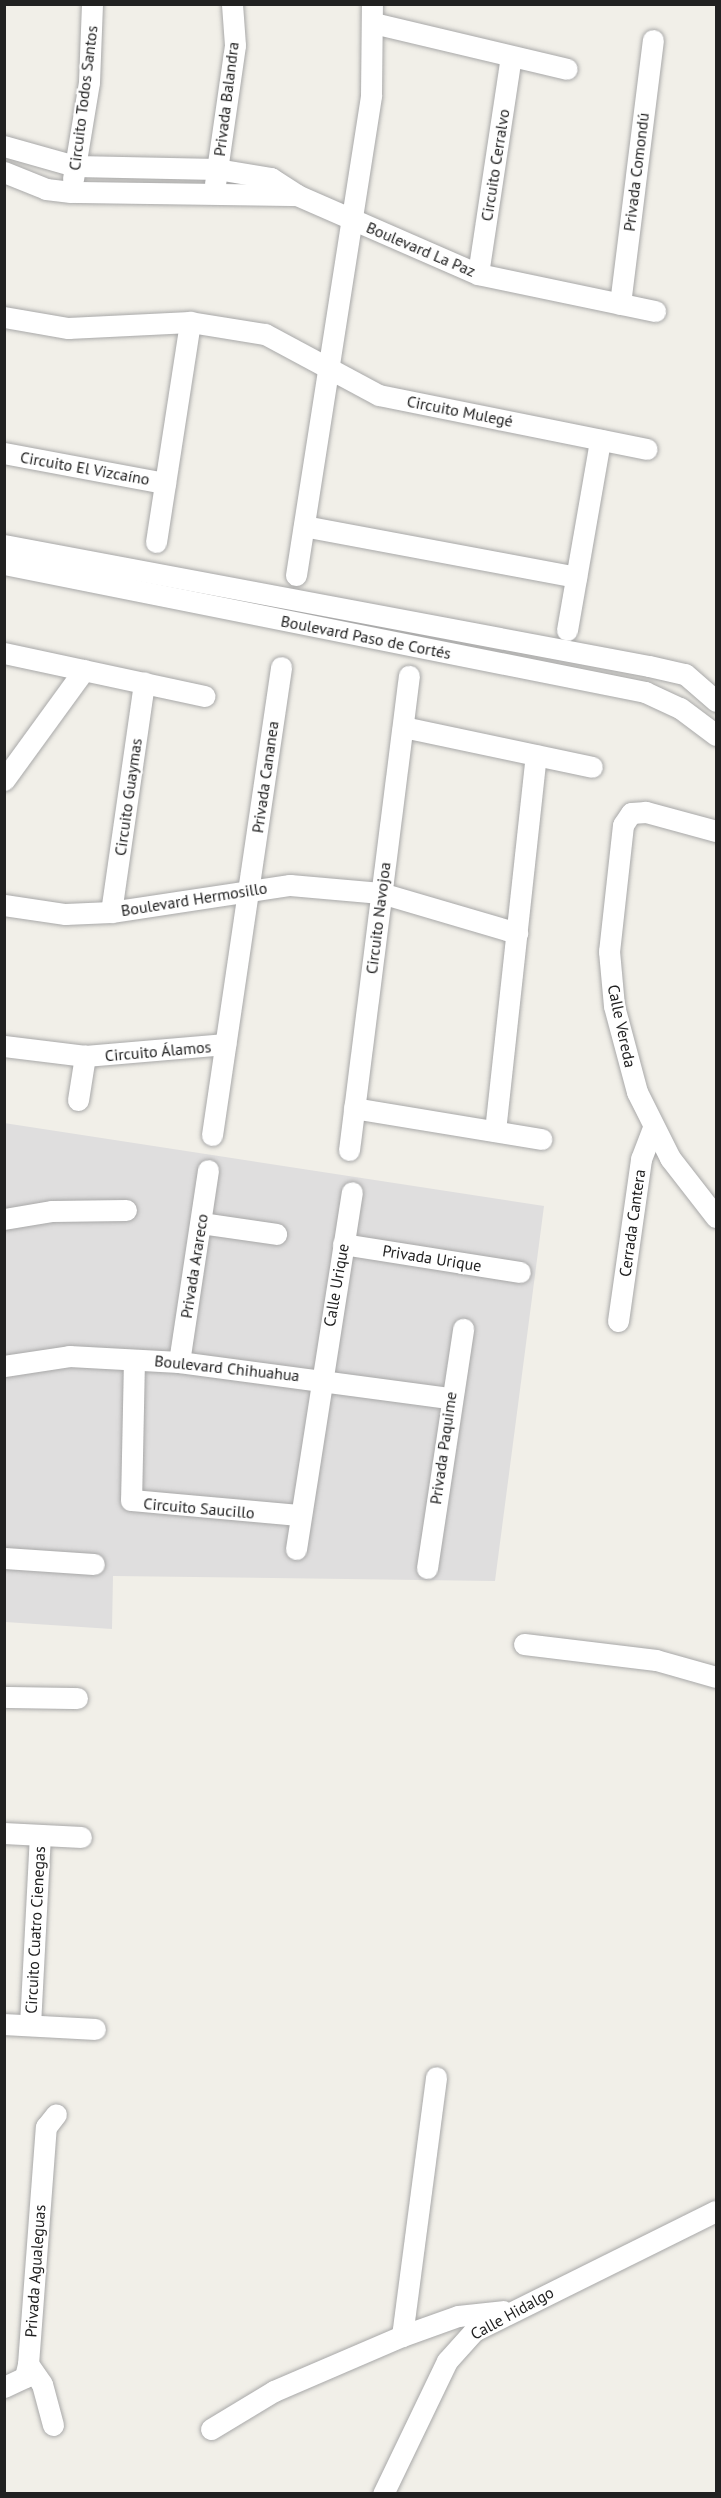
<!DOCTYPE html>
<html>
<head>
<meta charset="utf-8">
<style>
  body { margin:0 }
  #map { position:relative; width:721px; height:2498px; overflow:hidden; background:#f1efe8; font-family:"PT Sans",sans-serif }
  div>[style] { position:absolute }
  .residential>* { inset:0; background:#dfdede }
  .roads { filter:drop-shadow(0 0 2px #a8a8a8) drop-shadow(0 0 2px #a8a8a8) }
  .minor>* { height:21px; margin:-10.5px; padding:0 10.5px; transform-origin:10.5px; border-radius:10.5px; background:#fff }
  span { translate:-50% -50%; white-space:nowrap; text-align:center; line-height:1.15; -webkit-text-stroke:4.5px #fff; paint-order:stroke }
  .street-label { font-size:16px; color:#212121 }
  .frame { position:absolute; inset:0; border:6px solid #212121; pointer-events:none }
</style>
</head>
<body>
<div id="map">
  <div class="residential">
    <div style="clip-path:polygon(4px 1123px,544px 1206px,495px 1581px,113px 1576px,112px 1629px,5px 1622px)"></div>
  </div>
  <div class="roads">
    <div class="minor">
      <div style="left:373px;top:23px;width:199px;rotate:13.3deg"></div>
      <div style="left:4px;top:146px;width:74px;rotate:15.7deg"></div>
      <div style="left:75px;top:166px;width:142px;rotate:1.2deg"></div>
      <div style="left:217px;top:169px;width:55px;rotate:9.5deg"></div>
      <div style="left:271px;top:178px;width:31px;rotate:33deg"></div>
      <div style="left:297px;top:195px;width:197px;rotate:23.6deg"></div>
      <div style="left:478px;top:274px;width:181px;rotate:11.8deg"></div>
      <div style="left:4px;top:172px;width:45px;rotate:22deg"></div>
      <div style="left:46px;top:189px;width:25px;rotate:7deg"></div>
      <div style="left:71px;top:192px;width:226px;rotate:0.8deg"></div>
      <div style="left:73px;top:179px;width:98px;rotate:-80.6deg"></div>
      <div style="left:89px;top:82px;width:78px;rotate:-87.8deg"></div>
      <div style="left:215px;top:184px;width:140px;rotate:-81.8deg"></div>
      <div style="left:235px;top:45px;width:41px;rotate:-94.2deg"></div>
      <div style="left:478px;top:274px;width:220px;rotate:-81.4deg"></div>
      <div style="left:620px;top:304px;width:266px;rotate:-82.9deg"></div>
      <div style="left:4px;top:317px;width:65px;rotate:9.8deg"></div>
      <div style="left:68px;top:328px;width:122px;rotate:-2.8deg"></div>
      <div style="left:190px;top:322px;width:76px;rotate:9.1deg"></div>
      <div style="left:265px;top:334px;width:129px;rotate:28.2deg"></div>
      <div style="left:379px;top:395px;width:273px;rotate:11.4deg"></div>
      <div style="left:4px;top:453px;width:164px;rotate:10.6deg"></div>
      <div style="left:304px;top:526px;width:277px;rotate:10.6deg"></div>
      <div style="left:156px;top:542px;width:223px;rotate:-81.2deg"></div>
      <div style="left:4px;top:545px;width:656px;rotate:10.63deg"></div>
      <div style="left:649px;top:666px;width:37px;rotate:13deg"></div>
      <div style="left:685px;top:674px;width:41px;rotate:41.1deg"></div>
      <div style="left:4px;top:564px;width:654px;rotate:11.29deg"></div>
      <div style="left:645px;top:692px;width:38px;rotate:25deg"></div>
      <div style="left:680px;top:708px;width:45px;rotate:36.9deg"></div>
      <div style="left:296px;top:575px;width:486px;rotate:-81.1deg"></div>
      <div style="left:371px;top:95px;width:91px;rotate:-89.4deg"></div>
      <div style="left:567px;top:630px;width:193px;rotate:-80.1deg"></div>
      <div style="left:4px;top:653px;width:205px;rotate:12.1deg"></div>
      <div style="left:403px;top:727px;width:193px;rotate:11.9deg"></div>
      <div style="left:4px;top:780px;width:136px;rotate:-54deg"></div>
      <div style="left:716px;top:831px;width:73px;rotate:-164.8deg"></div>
      <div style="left:646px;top:812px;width:15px;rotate:176deg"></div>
      <div style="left:631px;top:813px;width:14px;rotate:124deg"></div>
      <div style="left:623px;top:825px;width:127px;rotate:96.3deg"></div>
      <div style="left:609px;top:951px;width:55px;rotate:84.8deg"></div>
      <div style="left:614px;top:1006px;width:89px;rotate:75deg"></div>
      <div style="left:637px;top:1092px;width:74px;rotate:63.4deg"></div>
      <div style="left:670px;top:1158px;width:75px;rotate:52.1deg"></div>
      <div style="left:4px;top:905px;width:62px;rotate:8.4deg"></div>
      <div style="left:65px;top:914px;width:46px;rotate:-2.5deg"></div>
      <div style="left:111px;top:912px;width:181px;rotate:-8.6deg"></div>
      <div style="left:290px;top:885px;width:91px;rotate:5deg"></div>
      <div style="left:381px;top:893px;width:142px;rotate:16.4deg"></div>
      <div style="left:111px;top:912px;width:232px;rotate:-81.8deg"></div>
      <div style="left:4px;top:1046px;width:82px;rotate:7deg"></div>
      <div style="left:85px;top:1056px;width:141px;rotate:-4.9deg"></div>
      <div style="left:78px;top:1100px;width:45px;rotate:-81deg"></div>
      <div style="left:354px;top:1108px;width:190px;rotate:9.4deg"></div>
      <div style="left:495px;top:1131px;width:378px;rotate:-83.8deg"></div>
      <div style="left:212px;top:1135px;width:473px;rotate:-81.6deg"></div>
      <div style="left:349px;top:1150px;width:478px;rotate:-82.8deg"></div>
      <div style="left:4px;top:1219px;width:49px;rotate:-9.5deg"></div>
      <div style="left:52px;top:1211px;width:74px;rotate:-0.8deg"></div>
      <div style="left:201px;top:1223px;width:76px;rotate:8.3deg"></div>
      <div style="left:343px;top:1244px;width:179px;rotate:9deg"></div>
      <div style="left:618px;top:1321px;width:164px;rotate:-81.9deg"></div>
      <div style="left:641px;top:1159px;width:34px;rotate:-69deg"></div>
      <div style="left:134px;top:1360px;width:140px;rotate:91.2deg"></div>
      <div style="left:131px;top:1500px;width:169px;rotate:5.1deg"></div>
      <div style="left:179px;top:1362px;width:194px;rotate:-81.4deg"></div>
      <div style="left:4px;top:1366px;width:66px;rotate:-8.7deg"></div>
      <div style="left:69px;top:1356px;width:110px;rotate:3.1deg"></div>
      <div style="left:179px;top:1362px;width:272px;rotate:7.6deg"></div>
      <div style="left:296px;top:1549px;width:361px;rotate:-81.1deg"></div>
      <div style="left:4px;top:1558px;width:90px;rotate:3.8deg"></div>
      <div style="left:427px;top:1568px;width:242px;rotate:-81.4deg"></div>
      <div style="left:524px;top:1644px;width:133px;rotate:6.9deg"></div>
      <div style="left:656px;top:1660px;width:62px;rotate:15.8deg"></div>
      <div style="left:4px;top:1697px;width:73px;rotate:0.8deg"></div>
      <div style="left:4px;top:1833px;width:77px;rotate:3deg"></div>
      <div style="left:4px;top:2024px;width:91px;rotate:3.1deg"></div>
      <div style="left:30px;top:2025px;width:190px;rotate:-87deg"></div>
      <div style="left:402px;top:2336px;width:261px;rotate:-82.5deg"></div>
      <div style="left:4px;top:2387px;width:23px;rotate:-25deg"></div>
      <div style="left:25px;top:2377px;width:13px;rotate:-77deg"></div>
      <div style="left:53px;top:2425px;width:42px;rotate:-105deg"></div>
      <div style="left:42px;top:2384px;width:24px;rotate:-125deg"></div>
      <div style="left:28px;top:2364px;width:238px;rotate:-85.7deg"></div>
      <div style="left:46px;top:2127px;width:16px;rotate:-52deg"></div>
      <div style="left:211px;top:2429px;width:74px;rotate:-31.1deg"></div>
      <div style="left:274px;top:2391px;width:139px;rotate:-23.3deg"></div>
      <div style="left:402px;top:2336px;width:59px;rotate:-19.7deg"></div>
      <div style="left:458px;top:2316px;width:45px;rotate:-6.3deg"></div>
      <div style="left:383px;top:2494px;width:148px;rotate:-64.3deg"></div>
      <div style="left:447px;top:2361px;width:40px;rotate:-48deg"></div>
      <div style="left:474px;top:2331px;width:270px;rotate:-26.4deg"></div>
    </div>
  </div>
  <div class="street-label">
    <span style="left:83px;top:98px;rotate:-83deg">Circuito Todos Santos</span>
    <span style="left:226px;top:99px;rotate:-83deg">Privada Balandra</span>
    <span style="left:495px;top:165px;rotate:-81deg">Circuito Cerralvo</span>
    <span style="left:636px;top:172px;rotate:-83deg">Privada Comondú</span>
    <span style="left:421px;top:249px;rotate:23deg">Boulevard La Paz</span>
    <span style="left:460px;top:411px;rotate:11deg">Circuito Mulegé</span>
    <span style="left:85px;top:468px;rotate:10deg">Circuito El Vizcaíno</span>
    <span style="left:366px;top:637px;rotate:11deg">Boulevard Paso de Cortés</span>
    <span style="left:265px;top:777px;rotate:-82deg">Privada Cananea</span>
    <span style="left:128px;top:797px;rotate:-82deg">Circuito Guaymas</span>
    <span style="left:194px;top:899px;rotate:-9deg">Boulevard Hermosillo</span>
    <span style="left:378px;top:918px;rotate:-83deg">Circuito Navojoa</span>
    <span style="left:622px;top:1026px;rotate:78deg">Calle Vereda</span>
    <span style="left:158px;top:1051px;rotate:-5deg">Circuito Álamos</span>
    <span style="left:632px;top:1223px;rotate:-82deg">Cerrada Cantera</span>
    <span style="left:432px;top:1258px;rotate:9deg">Privada Urique</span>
    <span style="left:194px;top:1266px;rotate:-81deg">Privada Arareco</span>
    <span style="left:336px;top:1285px;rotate:-80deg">Calle Urique</span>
    <span style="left:227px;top:1368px;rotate:6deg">Boulevard Chihuahua</span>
    <span style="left:443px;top:1448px;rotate:-82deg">Privada Paquime</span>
    <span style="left:199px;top:1508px;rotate:5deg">Circuito Saucillo</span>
    <span style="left:35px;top:1930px;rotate:-87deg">Circuito Cuatro Cienegas</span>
    <span style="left:35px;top:2271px;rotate:-86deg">Privada Agualeguas</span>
    <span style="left:512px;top:2313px;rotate:-29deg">Calle Hidalgo</span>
  </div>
  <div class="frame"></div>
</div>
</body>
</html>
